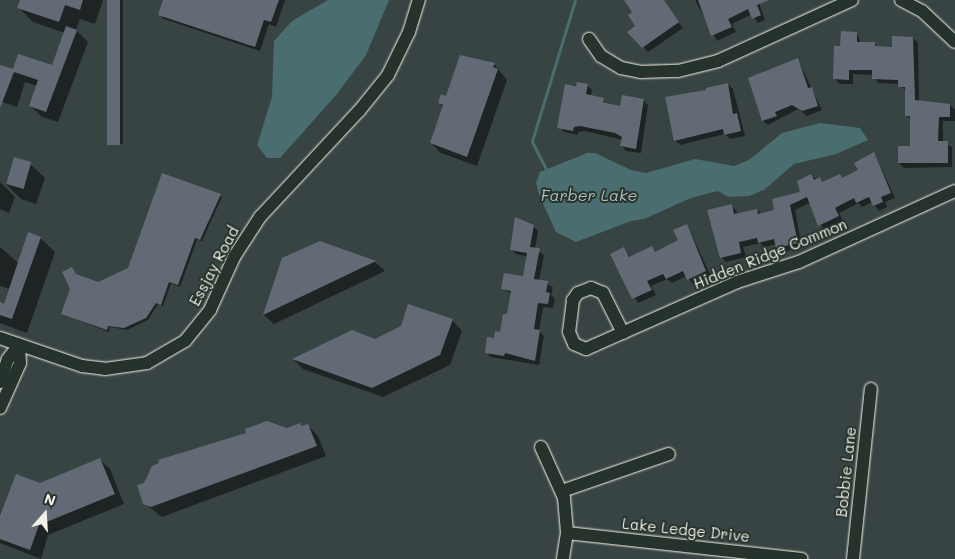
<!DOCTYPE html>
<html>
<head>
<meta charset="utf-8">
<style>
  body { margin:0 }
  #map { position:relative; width:955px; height:559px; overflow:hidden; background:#384443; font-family:Mali,sans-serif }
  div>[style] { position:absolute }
  .water>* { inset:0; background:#4a6d70 }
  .shadow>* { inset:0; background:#0007; transform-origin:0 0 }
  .stream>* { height:3px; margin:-1.5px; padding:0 1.5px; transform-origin:1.5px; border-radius:1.5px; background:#4a6d70 }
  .building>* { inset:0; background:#626b75; transform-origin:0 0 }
  .roads { filter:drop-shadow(0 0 1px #f4f1e8) drop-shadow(0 0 1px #f4f1e8) }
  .street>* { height:12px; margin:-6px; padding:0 6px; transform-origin:6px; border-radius:6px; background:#26332d }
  span { translate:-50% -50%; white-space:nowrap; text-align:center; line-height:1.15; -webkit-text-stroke:4px #26332d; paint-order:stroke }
  .street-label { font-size:15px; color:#f4f1e8 }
  .water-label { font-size:16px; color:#b0bcb8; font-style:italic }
  .north { position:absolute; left:20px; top:489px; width:50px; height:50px; -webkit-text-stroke:4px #26332d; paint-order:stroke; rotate:19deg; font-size:14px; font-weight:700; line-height:20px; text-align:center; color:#f4f1e8 }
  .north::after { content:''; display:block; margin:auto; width:18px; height:22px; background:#f4f1e8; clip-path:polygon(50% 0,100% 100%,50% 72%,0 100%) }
</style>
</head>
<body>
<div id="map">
  <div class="water">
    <div style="clip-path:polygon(328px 0,389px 0,366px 55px,337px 94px,280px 158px,267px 158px,257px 145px,272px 97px,274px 41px,292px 21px)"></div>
    <div style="clip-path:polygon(820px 123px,860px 128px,868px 140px,836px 154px,794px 164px,764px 190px,749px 196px,728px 197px,718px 191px,691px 198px,644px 219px,631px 221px,576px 242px,556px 232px,539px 195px,536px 183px,540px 172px,587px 153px,595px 153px,631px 170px,646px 173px,695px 159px,734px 166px,749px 160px,782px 133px)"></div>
  </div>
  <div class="shadow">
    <div style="clip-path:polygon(21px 0,103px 0,95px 24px,80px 19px,76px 30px,88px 42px,58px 122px,42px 117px,30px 105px,37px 86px,25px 82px,17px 107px,0 101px,0 66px,13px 71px,53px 67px,65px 33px,33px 22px,19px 8px)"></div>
    <div style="left:108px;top:0;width:15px;height:144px"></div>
    <div style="clip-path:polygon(164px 0,285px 0,276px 27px,269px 24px,260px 51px,164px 19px,159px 14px)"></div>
    <div style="clip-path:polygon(626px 0,659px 0,683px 28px,648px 52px,629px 32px,637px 26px,634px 13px)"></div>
    <div style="clip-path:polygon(695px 0,758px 0,765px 20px,758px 23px,752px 14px,732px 24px,736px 32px,717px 41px)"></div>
    <div style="clip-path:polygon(857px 33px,861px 43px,875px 44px,879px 48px,893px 48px,913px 38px,918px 43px,919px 101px,950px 105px,955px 110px,955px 121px,943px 121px,943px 142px,952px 147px,952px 167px,904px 168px,899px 163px,911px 147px,911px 120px,906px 115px,906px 91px,899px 84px,878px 83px,873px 75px,853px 74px,853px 84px,840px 84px,835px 79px,842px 47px)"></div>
    <div style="clip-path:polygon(798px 60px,822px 110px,807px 116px,798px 109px,768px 125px,763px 121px)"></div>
    <div style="clip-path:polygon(494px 64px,507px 80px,477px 166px,441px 153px,431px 143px,443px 107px,439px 103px)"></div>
    <div style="clip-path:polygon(728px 84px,733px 89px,745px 136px,730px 139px,725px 134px,680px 145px,675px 140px,708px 91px)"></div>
    <div style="clip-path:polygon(566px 85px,587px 85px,592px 90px,591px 97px,621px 107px,643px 100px,648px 105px,641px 153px,626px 151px,622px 146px,623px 140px,585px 131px,578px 132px,578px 135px,564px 132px,559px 127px)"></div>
    <div style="clip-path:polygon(874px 153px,895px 198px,885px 202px,887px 207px,879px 211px,872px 202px,862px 207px,859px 203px,839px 213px,843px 221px,824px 230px,810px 203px,795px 210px,802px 248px,782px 252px,777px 244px,764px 247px,760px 243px,743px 247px,746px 257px,726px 262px,721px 257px,732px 205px,738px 214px,757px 210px,761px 214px,776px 211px,802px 193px,811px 176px,823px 183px,839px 175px,843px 179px,859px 171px)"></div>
    <div style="clip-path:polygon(30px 164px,45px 178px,36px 204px,21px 199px,6px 184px)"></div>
    <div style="clip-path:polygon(0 182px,15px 197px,9px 213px,0 209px)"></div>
    <div style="clip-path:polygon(220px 195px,222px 197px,202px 241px,197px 240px,180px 287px,171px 283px,163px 306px,158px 304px,148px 320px,127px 330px,110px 327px,109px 332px,63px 314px,71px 289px,72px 268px,77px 276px,98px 283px,129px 269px)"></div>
    <div style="clip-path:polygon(687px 225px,711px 276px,693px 284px,686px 276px,672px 283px,667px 279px,651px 286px,656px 295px,638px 303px,611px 255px,624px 249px,631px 258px,652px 248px,656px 252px,680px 241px)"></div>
    <div style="clip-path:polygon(533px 226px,538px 231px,535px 249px,544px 255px,539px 281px,553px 287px,551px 295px,555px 299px,553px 308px,543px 307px,539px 331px,544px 336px,539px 365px,491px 357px,486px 352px,501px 333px,508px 316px,512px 294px,503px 289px,524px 277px,528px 257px,516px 254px,511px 250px)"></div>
    <div style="clip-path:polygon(40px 238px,55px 252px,27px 333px,0 323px,0 303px,5px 305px,10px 289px,0 286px,0 247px,19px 264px)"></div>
    <div style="clip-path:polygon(320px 242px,375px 262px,385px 271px,274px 324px,264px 315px,284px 259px)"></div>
    <div style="clip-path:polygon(452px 320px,462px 331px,450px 365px,383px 397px,303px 369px,294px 360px,352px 332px,375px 340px)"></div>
    <div style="clip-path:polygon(308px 426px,318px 436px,326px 456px,162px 517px,144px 503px,248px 434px)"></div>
    <div style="clip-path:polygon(99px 459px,110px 469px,124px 504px,48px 535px,41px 559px,0 543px,0 514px,16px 475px,40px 484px)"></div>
  </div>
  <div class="stream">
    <div style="left:546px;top:169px;width:31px;rotate:-117deg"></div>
    <div style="left:532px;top:141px;width:147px;rotate:-73deg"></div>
  </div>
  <div class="building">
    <div style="clip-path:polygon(20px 0,83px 0,80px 10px,65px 5px,59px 22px,17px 8px)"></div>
    <div style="left:107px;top:0;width:13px;height:145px"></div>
    <div style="clip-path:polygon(163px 0,279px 0,271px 22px,264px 20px,255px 47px,158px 15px)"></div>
    <div style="clip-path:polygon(624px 0,664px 0,679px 22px,642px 48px,627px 32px,635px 26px,628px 15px,632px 12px)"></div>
    <div style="clip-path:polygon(698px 0,769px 0,757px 5px,761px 15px,752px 19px,748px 9px,728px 19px,732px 27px,711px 36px)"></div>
    <div style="clip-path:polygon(66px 26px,77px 30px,46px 112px,29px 106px,38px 80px,14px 72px,0 108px,0 65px,13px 69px,18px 54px,52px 65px)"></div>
    <div style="clip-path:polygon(841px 31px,857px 32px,857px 42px,875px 42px,875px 46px,892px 47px,892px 36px,913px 37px,915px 100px,950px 104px,950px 117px,939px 117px,938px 141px,948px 141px,948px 163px,898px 163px,898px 146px,910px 146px,910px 116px,905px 116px,905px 87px,898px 87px,898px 80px,872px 79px,872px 70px,849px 70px,849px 80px,833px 79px,834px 46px,840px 46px)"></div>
    <div style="clip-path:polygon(460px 55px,495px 63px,493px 67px,498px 69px,467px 157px,430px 143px,443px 105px,438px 103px,441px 94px,446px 96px)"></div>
    <div style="clip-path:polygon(798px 58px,808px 88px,812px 87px,818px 106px,802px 111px,792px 105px,775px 112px,777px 116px,762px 121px,748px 78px)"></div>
    <div style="clip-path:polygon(577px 82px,588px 84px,586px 94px,604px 98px,603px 102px,620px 106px,622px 95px,644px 99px,636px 149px,620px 146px,622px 137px,615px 133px,580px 126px,574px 127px,573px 131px,557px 128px,565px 84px,576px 86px)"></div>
    <div style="clip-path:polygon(728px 83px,733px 114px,737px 113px,741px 131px,724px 135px,723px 129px,674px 141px,665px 97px,706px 90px,706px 88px)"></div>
    <div style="clip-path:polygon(874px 152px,891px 193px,881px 197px,883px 202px,873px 206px,869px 197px,856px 203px,854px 198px,835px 208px,839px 216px,818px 226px,807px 197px,790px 205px,798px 243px,776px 248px,774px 239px,758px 243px,757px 238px,739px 242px,741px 253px,720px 258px,707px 210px,732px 204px,734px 214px,757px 209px,758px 214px,774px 210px,772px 199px,800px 192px,797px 181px,811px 174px,814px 180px,820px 177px,822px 182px,840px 174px,842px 178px,858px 170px,854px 163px)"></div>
    <div style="left:14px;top:157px;width:18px;height:28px;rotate:16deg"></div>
    <div style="clip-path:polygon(162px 173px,221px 194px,200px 240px,195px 238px,178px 285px,169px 282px,161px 305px,156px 303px,146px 318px,124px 328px,108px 326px,107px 330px,61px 314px,70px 289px,62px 272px,72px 267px,76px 274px,98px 282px,128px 268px)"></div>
    <div style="clip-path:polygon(515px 217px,534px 225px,530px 247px,540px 248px,534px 279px,548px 281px,546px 292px,550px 293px,548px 304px,538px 303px,534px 329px,540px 330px,535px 361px,505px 353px,504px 356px,485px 353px,487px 337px,494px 338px,495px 331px,500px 332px,503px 314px,507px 314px,511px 291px,501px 289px,504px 273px,523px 276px,527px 253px,510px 250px)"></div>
    <div style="clip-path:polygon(687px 224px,706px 271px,687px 280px,683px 271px,666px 279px,663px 274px,647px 281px,652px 290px,632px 299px,610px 254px,624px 247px,629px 257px,652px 246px,655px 252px,678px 240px,673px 230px)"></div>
    <div style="clip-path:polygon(28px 232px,41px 237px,12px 319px,0 315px,0 302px,4px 304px)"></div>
    <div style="clip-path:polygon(320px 241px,376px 261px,263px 315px,282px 258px)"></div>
    <div style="clip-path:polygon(408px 304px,453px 319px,440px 355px,372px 388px,292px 359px,352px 330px,375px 339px,401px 326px)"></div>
    <div style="clip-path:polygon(267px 421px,287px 428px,300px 423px,301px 426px,308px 424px,317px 446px,151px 507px,143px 504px,137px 485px,144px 483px,152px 466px,159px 463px,158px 460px,246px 433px,245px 429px)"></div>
    <div style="clip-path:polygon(100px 458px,115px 494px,39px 525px,30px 550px,0 539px,0 515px,16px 474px,40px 483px)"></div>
  </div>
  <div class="roads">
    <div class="street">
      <div style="left:901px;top:0;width:24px;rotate:28deg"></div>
      <div style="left:922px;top:11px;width:45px;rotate:43.2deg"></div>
      <div style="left:589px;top:39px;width:21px;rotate:55deg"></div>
      <div style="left:601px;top:56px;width:23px;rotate:31deg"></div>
      <div style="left:621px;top:68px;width:20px;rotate:11deg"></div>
      <div style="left:641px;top:72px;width:37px;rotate:-2deg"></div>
      <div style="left:678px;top:71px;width:41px;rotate:-14deg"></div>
      <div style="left:718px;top:61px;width:147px;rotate:-24.5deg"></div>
      <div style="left:623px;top:333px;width:45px;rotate:-116.6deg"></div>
      <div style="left:603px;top:293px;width:13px;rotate:-157deg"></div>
      <div style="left:591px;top:288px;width:14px;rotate:159deg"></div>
      <div style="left:578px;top:293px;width:9px;rotate:126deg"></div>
      <div style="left:573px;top:300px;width:32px;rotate:97deg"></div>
      <div style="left:569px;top:332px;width:13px;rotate:67deg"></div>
      <div style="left:574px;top:344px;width:13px;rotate:23deg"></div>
      <div style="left:586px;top:349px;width:10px;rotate:-24deg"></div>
      <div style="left:595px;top:345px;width:155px;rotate:-23.9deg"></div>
      <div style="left:737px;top:282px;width:65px;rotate:-17.9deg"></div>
      <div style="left:799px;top:262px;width:171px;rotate:-24.5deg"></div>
      <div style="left:0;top:338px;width:87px;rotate:18.9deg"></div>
      <div style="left:82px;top:366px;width:23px;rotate:7deg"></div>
      <div style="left:105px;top:369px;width:42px;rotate:-8.1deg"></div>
      <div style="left:147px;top:363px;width:44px;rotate:-30.1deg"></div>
      <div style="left:185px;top:341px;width:40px;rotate:-51deg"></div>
      <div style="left:210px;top:310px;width:58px;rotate:-65.6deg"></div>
      <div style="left:234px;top:257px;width:48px;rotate:-57deg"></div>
      <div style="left:260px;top:217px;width:145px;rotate:-47deg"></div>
      <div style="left:359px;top:111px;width:46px;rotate:-51.1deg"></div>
      <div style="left:388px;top:75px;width:48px;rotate:-64deg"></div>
      <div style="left:409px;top:32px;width:34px;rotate:-73deg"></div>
      <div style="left:0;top:382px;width:24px;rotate:-71deg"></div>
      <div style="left:8px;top:359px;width:18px;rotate:-52deg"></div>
      <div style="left:0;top:408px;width:49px;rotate:-66deg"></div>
      <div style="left:20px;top:363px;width:18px;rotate:-93deg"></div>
      <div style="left:541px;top:447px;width:56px;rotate:65.7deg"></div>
      <div style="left:564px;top:498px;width:35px;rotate:85deg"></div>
      <div style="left:567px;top:533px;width:26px;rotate:99deg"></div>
      <div style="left:562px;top:491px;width:113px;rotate:-19.1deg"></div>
      <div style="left:567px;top:533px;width:236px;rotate:6.3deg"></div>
      <div style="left:853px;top:559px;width:171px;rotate:-84deg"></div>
    </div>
  </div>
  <div class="street-label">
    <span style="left:770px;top:254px;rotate:-22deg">Hidden Ridge Common</span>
    <span style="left:214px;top:266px;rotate:-62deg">Essjay Road</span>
    <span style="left:846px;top:472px;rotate:-84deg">Bobbie Lane</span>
    <span style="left:686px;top:530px;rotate:6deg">Lake Ledge Drive</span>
  </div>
  <div class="water-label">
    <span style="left:589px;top:195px">Farber Lake</span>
  </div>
  <div class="north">N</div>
</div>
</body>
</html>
